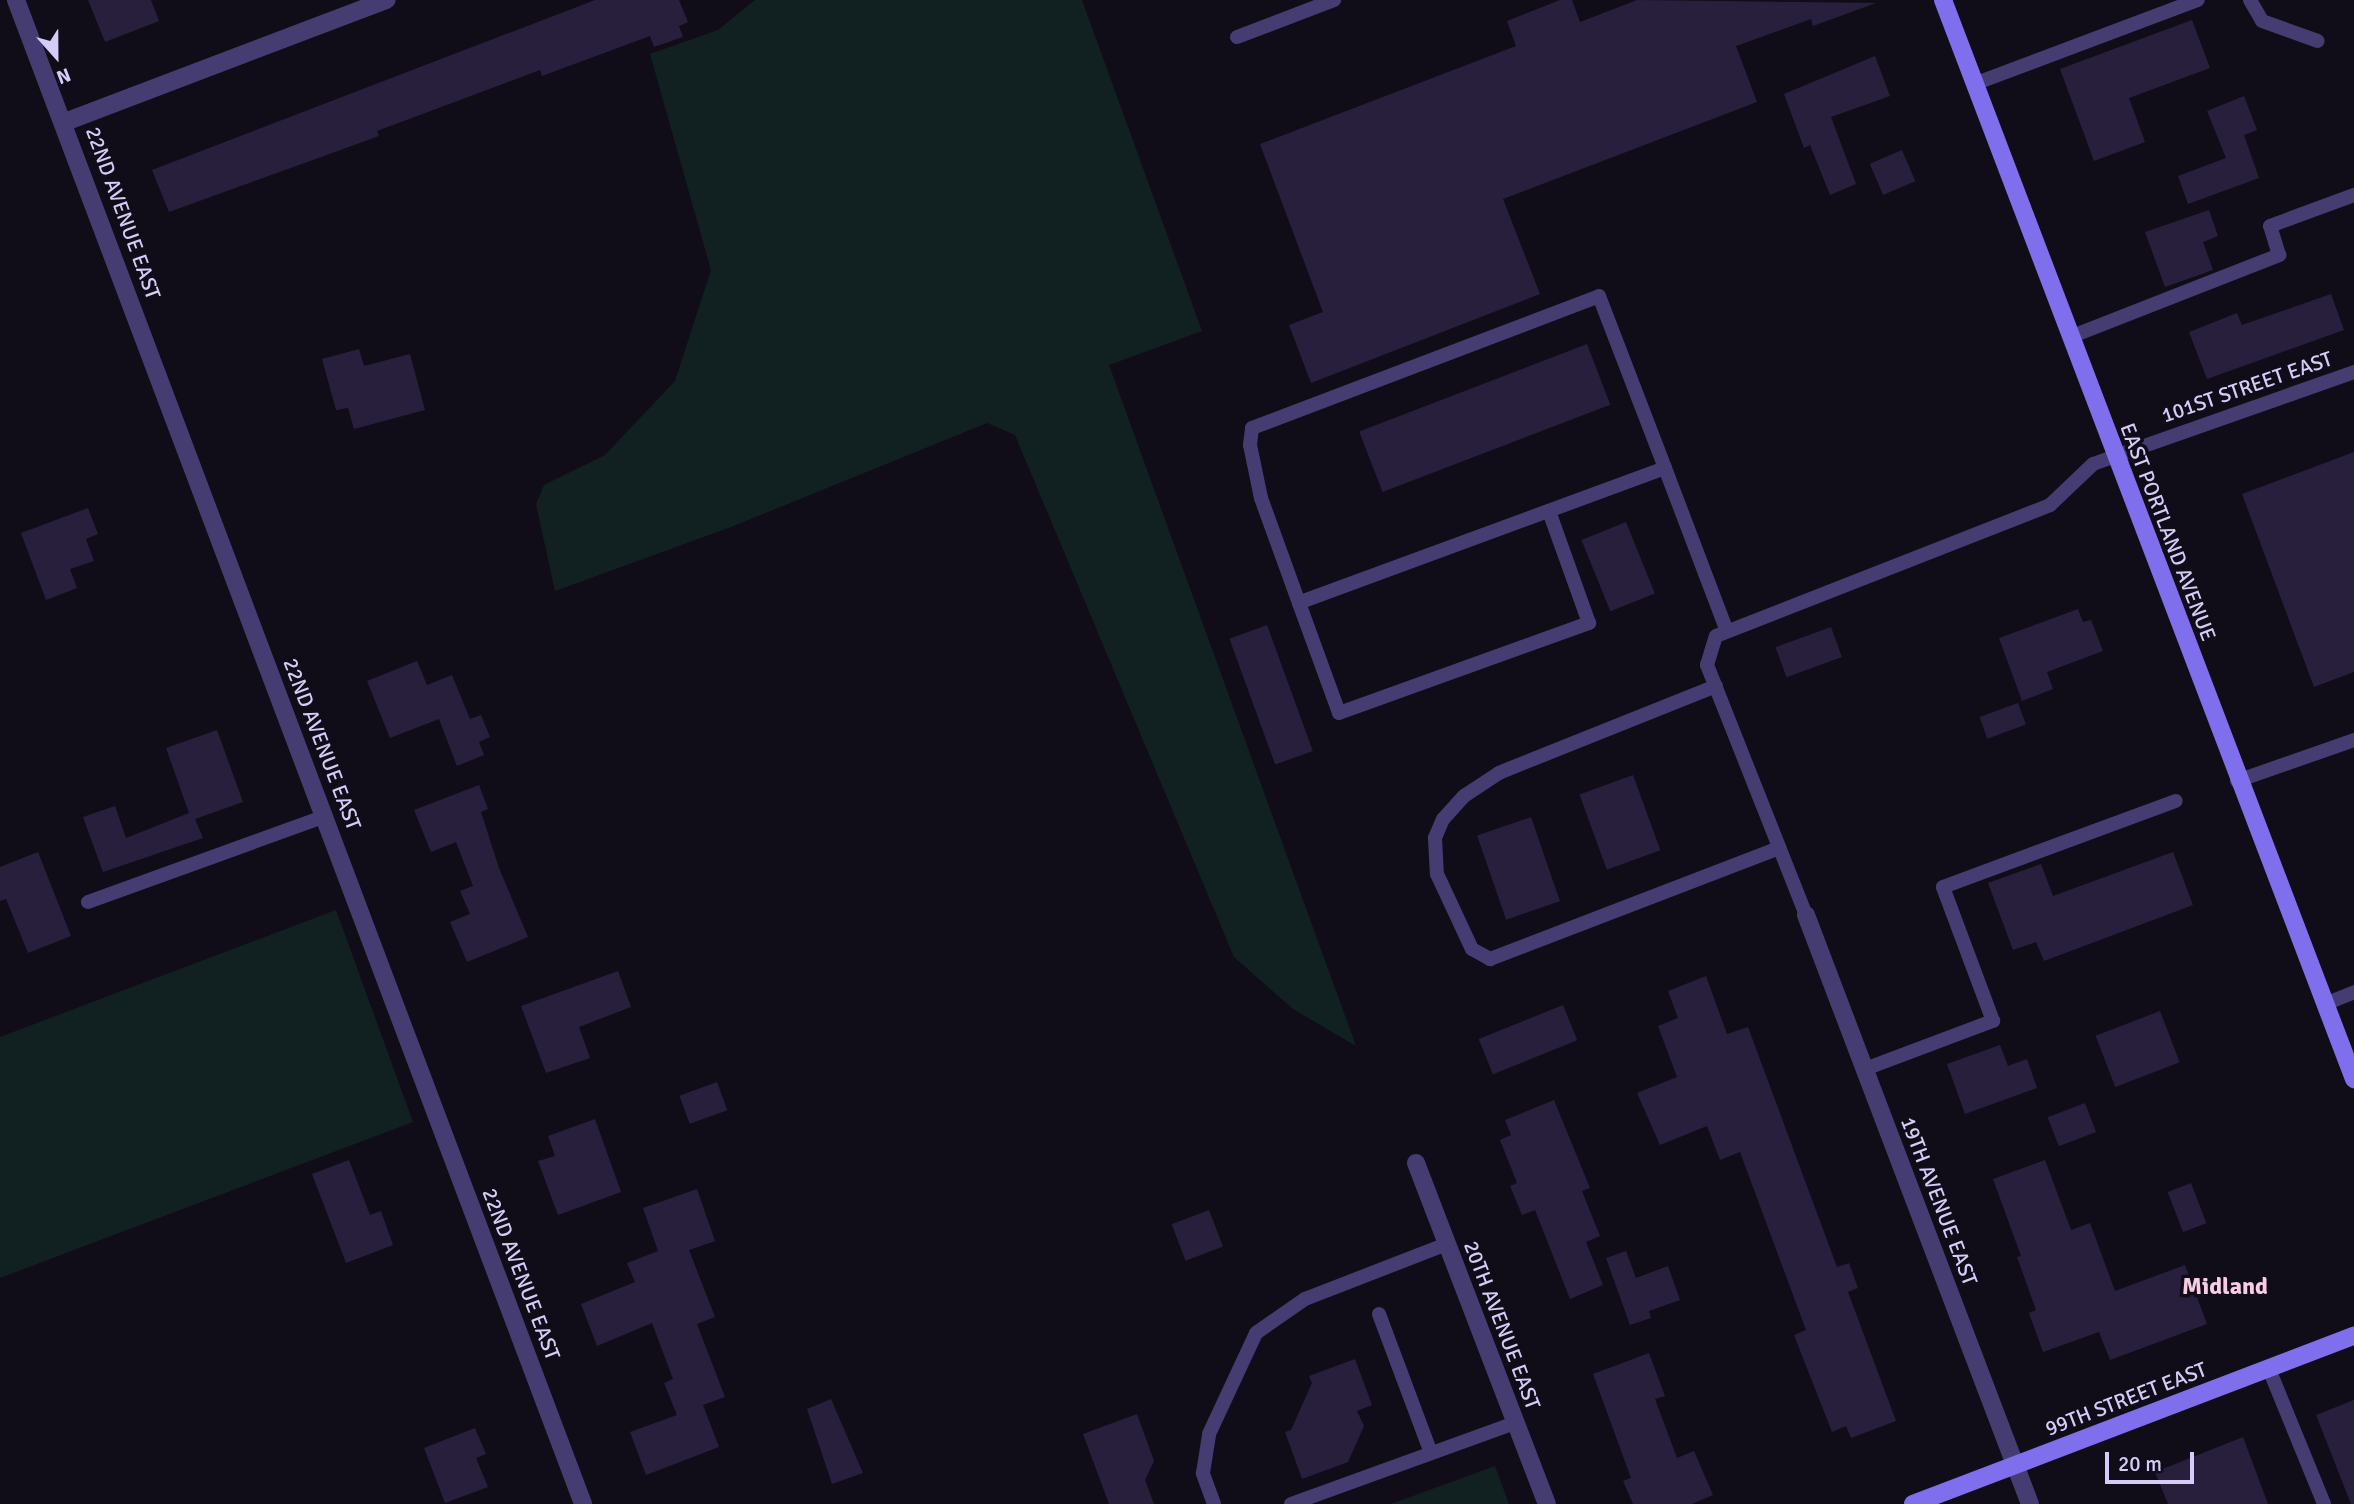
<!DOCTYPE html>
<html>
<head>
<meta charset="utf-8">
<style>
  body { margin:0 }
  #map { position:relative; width:2354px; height:1504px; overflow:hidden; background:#100d19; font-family:Signika,sans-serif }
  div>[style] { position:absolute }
  .green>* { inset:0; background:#112122 }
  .building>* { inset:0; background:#281f3c; transform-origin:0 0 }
  .lane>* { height:14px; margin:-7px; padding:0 7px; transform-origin:7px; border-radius:7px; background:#453d72 }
  .street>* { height:18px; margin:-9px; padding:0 9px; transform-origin:9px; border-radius:9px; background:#453d72 }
  .secondary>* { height:18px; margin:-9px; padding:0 9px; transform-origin:9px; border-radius:9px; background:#806fec }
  span { translate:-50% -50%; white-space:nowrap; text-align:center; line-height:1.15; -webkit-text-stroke:7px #100d19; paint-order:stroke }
  .street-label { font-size:21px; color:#d6ccf8 }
  .quarter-label { font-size:24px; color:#f8cde4; font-weight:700 }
  .north { position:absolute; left:21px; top:21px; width:70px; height:70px; -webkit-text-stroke:5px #100d19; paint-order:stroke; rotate:159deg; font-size:19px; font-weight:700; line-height:28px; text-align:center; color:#d6ccf8 }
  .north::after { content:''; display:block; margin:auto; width:24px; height:32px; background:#d6ccf8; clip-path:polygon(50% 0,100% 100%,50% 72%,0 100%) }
  .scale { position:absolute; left:2105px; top:1452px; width:89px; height:32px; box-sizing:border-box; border:4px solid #d6ccf8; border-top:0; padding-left:9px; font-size:21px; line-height:24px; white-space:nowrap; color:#d6ccf8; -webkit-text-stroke:5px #100d19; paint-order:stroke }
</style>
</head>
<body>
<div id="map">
  <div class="green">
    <div style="clip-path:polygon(755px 0,1082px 0,1202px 331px,1109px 365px,1356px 1046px,1293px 1009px,1234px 957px,1015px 435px,987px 423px,731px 527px,555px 591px,536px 504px,544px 485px,605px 455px,675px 381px,711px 270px,650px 54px,718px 30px)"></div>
    <div style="clip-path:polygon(336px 910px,413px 1122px,0 1278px,0 1037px)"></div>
    <div style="clip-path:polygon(1495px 1466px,1509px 1504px,1391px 1504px)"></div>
  </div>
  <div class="building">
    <div style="clip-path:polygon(88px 0,151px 0,159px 21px,105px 42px)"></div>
    <div style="clip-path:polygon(595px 0,679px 0,688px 22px,679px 26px,683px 37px,654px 47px,650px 36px,542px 76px,540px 70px,377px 131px,379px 136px,169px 212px,152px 170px)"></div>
    <div style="clip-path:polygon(1560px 0,1572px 0,1580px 22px,1637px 0,1876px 3px,1813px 26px,1811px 19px,1736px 46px,1757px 102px,1503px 199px,1540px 294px,1311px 383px,1289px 325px,1323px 312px,1260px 144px,1516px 46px,1507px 21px)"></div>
    <div style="clip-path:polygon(2192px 20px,2210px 68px,2129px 98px,2145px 142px,2094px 161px,2060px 69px)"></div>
    <div style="clip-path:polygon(1875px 56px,1890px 96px,1831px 117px,1856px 184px,1830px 195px,1810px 145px,1804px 148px,1784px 94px)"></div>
    <div style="clip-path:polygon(2244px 96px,2257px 130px,2244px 135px,2259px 178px,2188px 204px,2178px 176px,2226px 158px,2207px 111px)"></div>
    <div style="left:1902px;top:150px;width:34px;height:35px;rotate:67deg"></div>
    <div style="clip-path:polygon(2209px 210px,2218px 236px,2203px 242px,2213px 270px,2165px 287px,2145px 232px)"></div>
    <div style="clip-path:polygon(2331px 294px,2344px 330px,2207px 379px,2189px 332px,2237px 313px,2242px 325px)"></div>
    <div style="left:1587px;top:344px;width:65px;height:244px;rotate:69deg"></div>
    <div style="clip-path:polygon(359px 349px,364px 366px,410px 354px,425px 410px,354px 429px,348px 408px,336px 410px,322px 359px)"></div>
    <div style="clip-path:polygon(2354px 452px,2354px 672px,2314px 687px,2242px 494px)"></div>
    <div style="clip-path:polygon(88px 508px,98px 534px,86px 539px,94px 561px,70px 569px,77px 588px,46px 600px,21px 533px)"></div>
    <div style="left:1626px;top:522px;width:77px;height:48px;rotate:68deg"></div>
    <div style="clip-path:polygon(2078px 609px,2083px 622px,2091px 620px,2103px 651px,2047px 672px,2053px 689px,2022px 701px,1999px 638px)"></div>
    <div style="left:1267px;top:625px;width:134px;height:40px;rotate:70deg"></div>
    <div style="left:1831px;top:627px;width:32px;height:59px;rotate:70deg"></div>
    <div style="clip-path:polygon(417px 661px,427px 685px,452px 675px,470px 719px,481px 715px,490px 737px,479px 742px,484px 755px,457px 766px,439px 719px,390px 738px,367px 681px)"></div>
    <div style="left:2018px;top:703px;width:23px;height:41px;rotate:70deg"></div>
    <div style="clip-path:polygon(217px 730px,243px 802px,195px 819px,203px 838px,103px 872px,83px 817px,115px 806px,126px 838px,189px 813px,166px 748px)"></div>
    <div style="left:1633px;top:775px;width:80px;height:57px;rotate:70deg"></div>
    <div style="clip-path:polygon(479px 785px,488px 809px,481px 812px,499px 868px,528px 937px,467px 962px,450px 922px,470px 914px,460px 891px,473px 886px,456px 842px,431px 852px,414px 810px)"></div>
    <div style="left:1531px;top:817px;width:89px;height:57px;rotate:71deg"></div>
    <div style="clip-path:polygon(38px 852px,71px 936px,28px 953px,6px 899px,0 901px,0 867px)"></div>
    <div style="clip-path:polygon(2173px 852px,2193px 905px,2044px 961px,2036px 942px,2013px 950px,1988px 883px,2041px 864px,2053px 896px)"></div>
    <div style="clip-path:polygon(618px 971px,631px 1007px,579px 1027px,590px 1058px,546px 1073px,521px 1006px)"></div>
    <div style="clip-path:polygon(1706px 976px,1727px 1034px,1748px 1027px,1837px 1267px,1849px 1263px,1858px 1288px,1848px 1292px,1896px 1421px,1851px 1438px,1846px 1426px,1832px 1432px,1794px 1335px,1806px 1330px,1740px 1152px,1720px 1160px,1707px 1126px,1660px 1145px,1637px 1093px,1677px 1077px,1658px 1026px,1678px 1018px,1668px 991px)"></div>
    <div style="left:1563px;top:1005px;width:38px;height:91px;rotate:68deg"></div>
    <div style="left:2160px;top:1011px;width:55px;height:69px;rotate:69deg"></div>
    <div style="clip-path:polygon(2000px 1045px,2008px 1066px,2027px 1059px,2037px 1088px,1965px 1114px,1947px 1064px)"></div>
    <div style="left:717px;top:1082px;width:30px;height:40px;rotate:70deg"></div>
    <div style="clip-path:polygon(1554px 1100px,1590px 1188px,1582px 1191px,1600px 1236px,1586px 1242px,1603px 1285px,1570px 1299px,1535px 1210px,1522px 1215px,1510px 1186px,1517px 1183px,1500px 1140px,1511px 1135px,1505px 1120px)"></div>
    <div style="left:2085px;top:1103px;width:31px;height:40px;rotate:69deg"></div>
    <div style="clip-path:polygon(595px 1119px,621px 1192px,558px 1215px,538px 1161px,555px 1156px,548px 1136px)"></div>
    <div style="clip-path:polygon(349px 1160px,370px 1215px,381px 1211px,393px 1245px,346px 1263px,312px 1174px)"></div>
    <div style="clip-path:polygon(2045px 1160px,2071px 1230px,2090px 1223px,2115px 1291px,2185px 1265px,2207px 1324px,2110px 1360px,2099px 1332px,2043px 1352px,2029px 1313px,2036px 1310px,2017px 1257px,2021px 1256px,1993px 1179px)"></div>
    <div style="left:2191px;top:1183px;width:43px;height:25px;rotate:69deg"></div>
    <div style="clip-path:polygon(697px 1189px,715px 1241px,689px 1250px,715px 1317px,697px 1324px,725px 1397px,703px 1405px,719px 1447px,646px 1475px,630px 1432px,677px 1415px,664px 1383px,673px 1379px,652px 1323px,597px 1346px,581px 1304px,635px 1282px,627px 1263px,658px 1251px,643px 1208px)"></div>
    <div style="left:1209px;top:1210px;width:39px;height:40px;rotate:69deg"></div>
    <div style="clip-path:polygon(1626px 1251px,1636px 1278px,1668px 1266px,1680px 1300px,1649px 1311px,1651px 1318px,1630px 1325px,1606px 1258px)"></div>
    <div style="clip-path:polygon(1649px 1353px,1665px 1396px,1655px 1399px,1677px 1458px,1694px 1451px,1713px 1495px,1692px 1504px,1633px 1504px,1623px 1481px,1631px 1478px,1593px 1374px)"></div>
    <div style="clip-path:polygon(1355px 1359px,1372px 1405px,1357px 1411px,1364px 1426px,1348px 1462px,1302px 1479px,1285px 1432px,1291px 1430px,1312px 1383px,1309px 1376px)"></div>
    <div style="clip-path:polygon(831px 1399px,863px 1473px,832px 1484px,807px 1409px)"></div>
    <div style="clip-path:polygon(2354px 1400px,2354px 1504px,2351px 1504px,2316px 1415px)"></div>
    <div style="clip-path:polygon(1137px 1414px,1154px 1461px,1145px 1480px,1154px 1504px,1109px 1504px,1083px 1434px)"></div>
    <div style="clip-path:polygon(475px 1428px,486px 1454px,476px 1458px,488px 1487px,445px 1503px,424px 1448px)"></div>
    <div style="clip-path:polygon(2243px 1437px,2268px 1504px,2168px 1504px,2155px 1472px)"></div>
  </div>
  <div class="lane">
    <div style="left:2250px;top:0;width:24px;rotate:60deg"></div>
    <div style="left:2262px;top:21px;width:59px;rotate:19.7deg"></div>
    <div style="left:1237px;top:37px;width:104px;rotate:-20.9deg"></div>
    <div style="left:1974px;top:84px;width:239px;rotate:-20.6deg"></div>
    <div style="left:2070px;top:337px;width:225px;rotate:-21.4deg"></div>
    <div style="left:2279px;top:255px;width:30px;rotate:-107deg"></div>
    <div style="left:2270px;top:226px;width:90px;rotate:-20.3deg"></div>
    <div style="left:1665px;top:468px;width:390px;rotate:159.8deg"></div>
    <div style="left:1299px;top:603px;width:112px;rotate:-109.9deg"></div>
    <div style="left:1261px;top:498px;width:54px;rotate:-101.7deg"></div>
    <div style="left:1250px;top:445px;width:17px;rotate:-83deg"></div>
    <div style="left:1252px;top:428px;width:371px;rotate:-20.8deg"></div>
    <div style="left:1599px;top:296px;width:184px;rotate:69deg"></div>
    <div style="left:1665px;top:468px;width:174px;rotate:69.2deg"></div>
    <div style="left:1299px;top:603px;width:117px;rotate:70deg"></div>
    <div style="left:1339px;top:713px;width:266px;rotate:-19.8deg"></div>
    <div style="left:1589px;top:623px;width:119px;rotate:-109.7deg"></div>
    <div style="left:1716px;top:686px;width:234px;rotate:158.2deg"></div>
    <div style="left:1499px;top:773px;width:42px;rotate:146.7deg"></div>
    <div style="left:1464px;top:796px;width:31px;rotate:132deg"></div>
    <div style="left:1443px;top:819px;width:21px;rotate:113deg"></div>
    <div style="left:1435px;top:838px;width:36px;rotate:87deg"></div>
    <div style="left:1437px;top:874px;width:83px;rotate:65deg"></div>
    <div style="left:1472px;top:949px;width:21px;rotate:29deg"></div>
    <div style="left:1490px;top:959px;width:310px;rotate:-21deg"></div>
    <div style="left:2237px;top:781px;width:124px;rotate:-19.3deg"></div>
    <div style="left:88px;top:902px;width:252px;rotate:-19.9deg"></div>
    <div style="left:1806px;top:915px;width:269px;rotate:-111.6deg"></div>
    <div style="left:1707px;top:665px;width:30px;rotate:-73deg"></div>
    <div style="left:1716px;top:636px;width:359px;rotate:-21.4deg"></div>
    <div style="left:2050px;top:505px;width:59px;rotate:-43.6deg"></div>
    <div style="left:2093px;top:464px;width:277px;rotate:-19.4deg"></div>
    <div style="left:2325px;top:1004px;width:31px;rotate:-22deg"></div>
    <div style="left:1865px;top:1069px;width:137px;rotate:-20.6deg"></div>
    <div style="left:1993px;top:1021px;width:143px;rotate:-110.5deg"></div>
    <div style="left:1943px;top:887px;width:248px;rotate:-20.3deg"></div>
    <div style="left:1379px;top:1314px;width:148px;rotate:69.5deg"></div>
    <div style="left:2269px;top:1369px;width:146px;rotate:67.8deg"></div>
    <div style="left:1214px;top:1504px;width:33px;rotate:-110deg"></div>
    <div style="left:1203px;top:1473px;width:39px;rotate:-81deg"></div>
    <div style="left:1209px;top:1434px;width:111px;rotate:-65deg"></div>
    <div style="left:1256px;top:1333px;width:60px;rotate:-34.8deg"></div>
    <div style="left:1305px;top:1299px;width:152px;rotate:-21.2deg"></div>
    <div style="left:1291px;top:1504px;width:238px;rotate:-19.9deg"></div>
  </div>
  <div class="street">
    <div style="left:16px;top:0;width:1607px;rotate:69.34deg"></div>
    <div style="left:65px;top:122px;width:344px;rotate:-20.8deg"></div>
    <div style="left:1806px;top:915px;width:630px;rotate:69.18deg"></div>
    <div style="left:1416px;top:1163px;width:365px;rotate:69deg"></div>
  </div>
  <div class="secondary">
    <div style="left:1943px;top:0;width:1155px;rotate:69.15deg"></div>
    <div style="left:1913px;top:1504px;width:472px;rotate:-20.9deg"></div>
  </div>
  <div class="street-label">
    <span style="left:123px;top:213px;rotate:70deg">22ND AVENUE EAST</span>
    <span style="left:2247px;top:387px;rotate:-19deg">101ST STREET EAST</span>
    <span style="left:2168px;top:532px;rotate:69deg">EAST PORTLAND AVENUE</span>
    <span style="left:322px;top:744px;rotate:69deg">22ND AVENUE EAST</span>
    <span style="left:1939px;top:1201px;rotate:69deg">19TH AVENUE EAST</span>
    <span style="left:521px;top:1274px;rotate:69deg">22ND AVENUE EAST</span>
    <span style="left:1502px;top:1325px;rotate:69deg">20TH AVENUE EAST</span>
    <span style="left:2126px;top:1399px;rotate:-21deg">99TH STREET EAST</span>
  </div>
  <div class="quarter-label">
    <span style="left:2225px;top:1287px">Midland</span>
  </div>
  <div class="north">N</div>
  <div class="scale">20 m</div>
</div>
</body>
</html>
